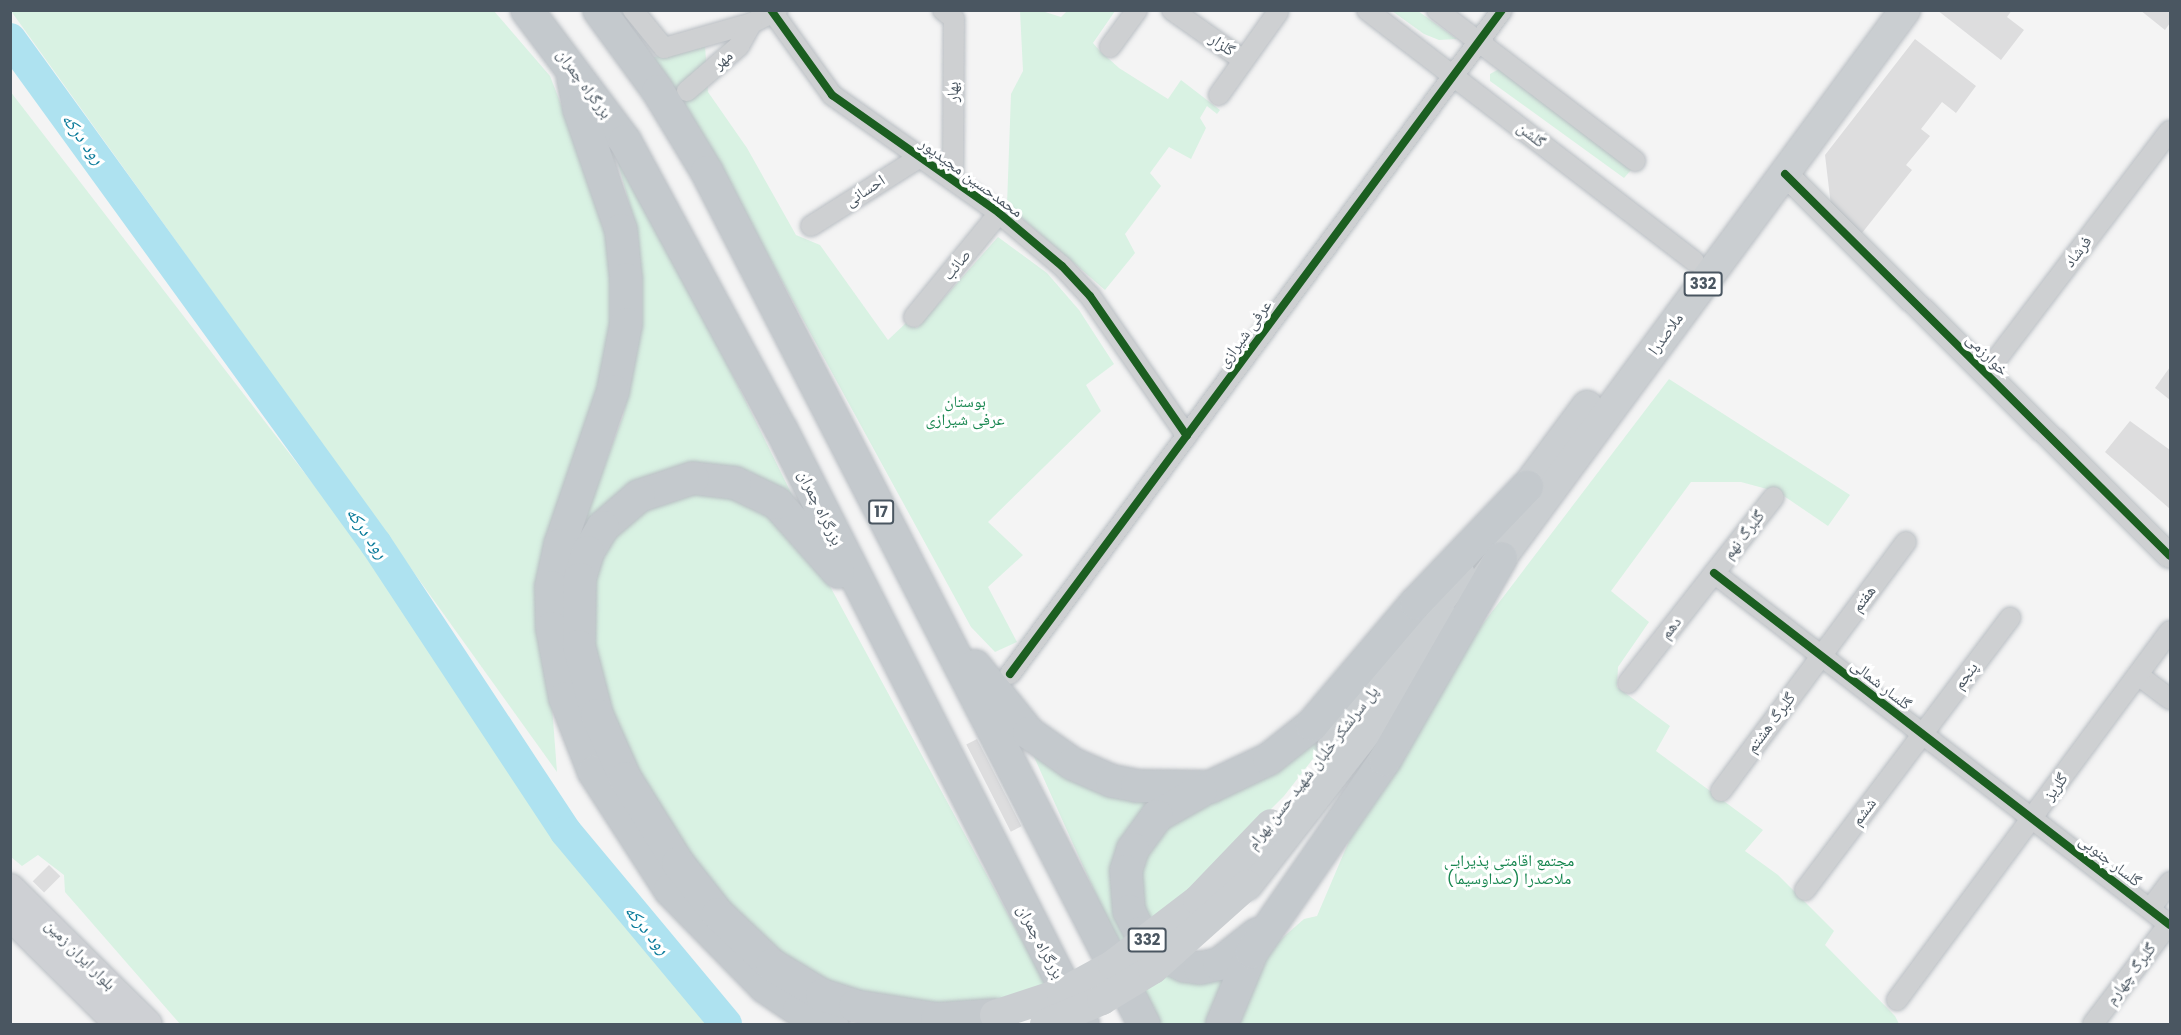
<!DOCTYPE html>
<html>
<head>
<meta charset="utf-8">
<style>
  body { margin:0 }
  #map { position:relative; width:2181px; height:1035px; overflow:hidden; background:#f4f4f4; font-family:Poppins,"Noto Naskh Arabic",sans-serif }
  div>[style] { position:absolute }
  .green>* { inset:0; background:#d9f2e3 }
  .river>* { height:32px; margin:-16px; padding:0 16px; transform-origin:16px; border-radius:16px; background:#aee2f0 }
  .building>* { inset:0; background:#ddddde; transform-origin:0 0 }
  .roads { filter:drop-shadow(0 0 2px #b9bec3) drop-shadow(0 0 2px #b9bec3) }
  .minor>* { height:20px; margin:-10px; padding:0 10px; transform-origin:10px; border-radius:10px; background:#ced0d2 }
  .tertiary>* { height:24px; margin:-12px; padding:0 12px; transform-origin:12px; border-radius:12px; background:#ced0d2 }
  .secondary>* { height:27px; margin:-13.5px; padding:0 13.5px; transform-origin:13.5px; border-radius:13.5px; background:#ced0d4 }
  .primary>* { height:30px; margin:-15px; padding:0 15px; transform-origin:15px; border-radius:15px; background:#caced1 }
  .trunk>* { height:32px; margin:-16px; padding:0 16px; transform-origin:16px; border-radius:16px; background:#c4c9cd }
  .primary-bridge>* { height:30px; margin:-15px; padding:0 15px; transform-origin:15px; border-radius:15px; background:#caced1 }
  .cycleway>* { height:8px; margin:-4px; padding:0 4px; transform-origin:4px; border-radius:4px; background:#1b5e20 }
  span { translate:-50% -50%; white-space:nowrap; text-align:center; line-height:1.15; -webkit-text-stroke:6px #fff; paint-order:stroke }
  .shield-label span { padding:2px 4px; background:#fff; border:2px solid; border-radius:4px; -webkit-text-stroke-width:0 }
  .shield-label { font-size:15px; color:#4a5661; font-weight:700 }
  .street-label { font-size:16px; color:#4a5661 }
  .park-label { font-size:16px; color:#17864f }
  .water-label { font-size:18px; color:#0c7c9b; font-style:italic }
  .frame { position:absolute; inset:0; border:12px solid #4a5661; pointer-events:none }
</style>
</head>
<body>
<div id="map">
  <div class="green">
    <div style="clip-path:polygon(11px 11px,494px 11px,550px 76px,610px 230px,610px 344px,542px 574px,557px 772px)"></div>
    <div style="clip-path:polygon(1020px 11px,1042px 11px,1061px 17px,1067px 11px,1115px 11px,1093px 43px,1099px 50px,1119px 68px,1168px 99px,1181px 80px,1220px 110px,1217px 114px,1207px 106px,1200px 118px,1206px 128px,1191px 159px,1169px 147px,1150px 173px,1161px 186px,1125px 234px,1135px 253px,1105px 290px,1007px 205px,1011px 94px,1023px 71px)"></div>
    <div style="clip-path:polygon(1392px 11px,1418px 11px,1457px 39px,1439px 40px,1424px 34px)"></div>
    <div style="clip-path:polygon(705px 45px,708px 92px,747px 148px,796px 235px,820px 245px,888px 340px,907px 322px,917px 328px,998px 237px,1047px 273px,1079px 310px,1114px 364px,1086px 385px,1101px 411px,988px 522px,1023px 555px,988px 587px,1017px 642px,995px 652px,971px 627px,713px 155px,651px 58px)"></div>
    <div style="clip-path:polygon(1499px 69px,1629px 165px,1631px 170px,1624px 178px,1490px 81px,1490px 74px)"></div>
    <div style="clip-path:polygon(10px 91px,694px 978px,734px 1024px,180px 1024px,65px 892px,64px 875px,38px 855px,22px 866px,11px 857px)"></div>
    <div style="clip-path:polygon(617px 159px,653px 213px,798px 507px,715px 469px,586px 538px,578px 534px,623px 416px,642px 319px,638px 236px)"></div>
    <div style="clip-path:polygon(1669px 379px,1850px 495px,1828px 526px,1778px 492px,1741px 482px,1691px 482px,1611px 591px,1649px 622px,1618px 667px,1617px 687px,1670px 726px,1656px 751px,1763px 830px,1745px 851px,1778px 875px,1834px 931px,1825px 945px,1895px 1016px,1899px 1024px,1232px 1024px,1265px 953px,1304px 919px,1317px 916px,1352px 834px,1456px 659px)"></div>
    <div style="clip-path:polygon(696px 487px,754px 498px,813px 555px,1050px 991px,964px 1011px,852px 997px,768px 950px,671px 837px,596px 683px,588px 576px,627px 516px)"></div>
    <div style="clip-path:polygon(1415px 613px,1330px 737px,1284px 796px,1151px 928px,1134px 877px,1155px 827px,1252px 777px)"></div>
    <div style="clip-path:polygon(1031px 750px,1178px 793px,1143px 815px,1136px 941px,1121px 951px)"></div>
    <div style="clip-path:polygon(1242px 956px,1217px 1024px,1157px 1024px,1137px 992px,1172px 970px)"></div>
  </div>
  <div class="river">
    <div style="left:10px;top:39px;width:624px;rotate:54.07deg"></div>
    <div style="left:376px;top:544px;width:345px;rotate:56.6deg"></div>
    <div style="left:566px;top:832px;width:250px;rotate:50.2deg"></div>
  </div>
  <div class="building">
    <div style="clip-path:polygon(1937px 10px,2012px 10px,2007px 17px,2024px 30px,2001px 60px)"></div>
    <div style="clip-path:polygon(2140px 10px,2170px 10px,2170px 23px,2165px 30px)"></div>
    <div style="clip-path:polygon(1915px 39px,1976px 86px,1956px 113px,1942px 102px,1921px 129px,1930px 136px,1906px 165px,1912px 170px,1862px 233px,1831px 206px,1825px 155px)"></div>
    <div style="clip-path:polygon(2170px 367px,2170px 400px,2155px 388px)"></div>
    <div style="clip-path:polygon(2130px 421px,2170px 450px,2170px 509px,2105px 452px)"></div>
    <div style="left:977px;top:739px;width:98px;height:12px;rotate:63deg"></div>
    <div style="left:49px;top:865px;width:16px;height:23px;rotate:45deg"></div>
  </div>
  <div class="roads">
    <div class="minor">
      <div style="left:633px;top:10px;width:49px;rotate:50.8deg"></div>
      <div style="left:664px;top:48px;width:91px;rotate:-15.9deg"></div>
      <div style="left:752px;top:23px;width:28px;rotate:-27deg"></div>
      <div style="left:771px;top:10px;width:105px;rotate:54.3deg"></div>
      <div style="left:832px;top:95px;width:204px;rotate:35.2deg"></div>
      <div style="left:999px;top:213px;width:82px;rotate:40.1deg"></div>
      <div style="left:1062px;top:266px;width:41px;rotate:47deg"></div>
      <div style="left:1090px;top:296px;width:170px;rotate:55.3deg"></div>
      <div style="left:943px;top:10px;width:14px;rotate:39deg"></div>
      <div style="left:954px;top:19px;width:161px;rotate:90.4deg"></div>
      <div style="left:1172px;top:10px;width:87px;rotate:35.2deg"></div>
      <div style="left:1367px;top:10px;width:412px;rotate:37.5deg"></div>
      <div style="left:1437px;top:10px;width:249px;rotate:37.3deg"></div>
      <div style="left:1110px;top:47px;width:46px;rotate:-53.9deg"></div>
      <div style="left:687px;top:91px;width:69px;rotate:-40.9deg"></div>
      <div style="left:739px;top:46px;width:26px;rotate:-61deg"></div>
      <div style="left:1219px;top:95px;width:102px;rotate:-54.6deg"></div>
      <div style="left:811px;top:226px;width:129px;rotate:-32.3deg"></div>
      <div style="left:914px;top:317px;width:134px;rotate:-50.7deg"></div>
      <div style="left:1986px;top:373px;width:304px;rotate:-52.8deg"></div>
      <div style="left:1714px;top:573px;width:576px;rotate:37.67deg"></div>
      <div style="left:1010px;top:674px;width:826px;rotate:-53.46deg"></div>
      <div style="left:2138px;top:675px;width:40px;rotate:37deg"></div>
      <div style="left:1628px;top:683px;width:236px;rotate:-51.9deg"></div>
      <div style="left:1721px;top:791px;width:310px;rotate:-53.4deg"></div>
      <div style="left:1805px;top:890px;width:341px;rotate:-53deg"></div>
      <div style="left:2150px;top:909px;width:34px;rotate:-53deg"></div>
      <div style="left:1897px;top:1000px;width:459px;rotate:-53.5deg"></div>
      <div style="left:2093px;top:1024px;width:126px;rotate:-52.8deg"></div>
    </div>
    <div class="tertiary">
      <div style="left:1785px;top:174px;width:542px;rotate:44.78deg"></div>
    </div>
    <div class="secondary">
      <div style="left:10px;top:887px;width:194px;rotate:44.8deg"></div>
      <div style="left:10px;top:917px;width:152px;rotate:44.7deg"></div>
    </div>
    <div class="primary">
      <div style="left:1512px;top:507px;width:126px;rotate:-53.4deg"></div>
      <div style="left:1486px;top:578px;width:706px;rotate:-53.58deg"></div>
      <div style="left:1332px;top:747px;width:215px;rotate:-53.5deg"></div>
      <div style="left:1247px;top:885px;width:333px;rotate:-52deg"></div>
    </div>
    <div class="trunk">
      <div style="left:527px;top:10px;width:164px;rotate:53.2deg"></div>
      <div style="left:625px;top:141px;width:328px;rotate:61.6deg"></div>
      <div style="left:781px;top:429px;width:667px;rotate:63.09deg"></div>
      <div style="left:599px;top:10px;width:100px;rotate:53.9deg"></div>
      <div style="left:658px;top:91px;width:95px;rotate:58.8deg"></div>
      <div style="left:707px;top:172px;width:958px;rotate:62.85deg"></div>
      <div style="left:573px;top:78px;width:32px;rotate:79deg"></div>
      <div style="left:579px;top:109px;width:128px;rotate:70.9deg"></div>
      <div style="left:621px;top:230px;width:49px;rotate:84.2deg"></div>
      <div style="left:626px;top:279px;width:45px;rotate:90deg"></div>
      <div style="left:626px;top:324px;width:68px;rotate:101deg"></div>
      <div style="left:613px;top:391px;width:163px;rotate:109deg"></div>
      <div style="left:560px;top:545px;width:43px;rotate:102.1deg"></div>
      <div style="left:551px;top:587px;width:41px;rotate:88.6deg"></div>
      <div style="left:552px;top:628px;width:71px;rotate:79.5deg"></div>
      <div style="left:565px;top:698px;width:79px;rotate:68.6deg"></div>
      <div style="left:594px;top:772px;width:140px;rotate:57.2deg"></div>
      <div style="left:670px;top:890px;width:136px;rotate:45.6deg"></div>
      <div style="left:765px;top:987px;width:41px;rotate:34.1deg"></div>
      <div style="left:799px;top:1010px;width:36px;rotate:23deg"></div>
      <div style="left:838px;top:572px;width:92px;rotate:-131.5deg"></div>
      <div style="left:777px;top:503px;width:47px;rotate:-154.5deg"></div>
      <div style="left:735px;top:483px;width:42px;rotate:-173.2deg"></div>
      <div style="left:693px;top:478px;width:57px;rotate:161.6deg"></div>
      <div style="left:639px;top:496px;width:48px;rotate:139.3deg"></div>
      <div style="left:603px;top:527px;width:29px;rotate:121deg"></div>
      <div style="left:588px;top:552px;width:28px;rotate:107deg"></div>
      <div style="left:580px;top:579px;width:67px;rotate:90.9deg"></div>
      <div style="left:579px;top:646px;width:71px;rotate:75.4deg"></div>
      <div style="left:597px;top:715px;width:69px;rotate:66deg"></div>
      <div style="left:625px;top:778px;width:100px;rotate:58.1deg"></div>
      <div style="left:678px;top:863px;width:65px;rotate:51.9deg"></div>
      <div style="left:718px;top:914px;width:74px;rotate:43.4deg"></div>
      <div style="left:772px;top:965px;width:58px;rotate:31deg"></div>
      <div style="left:822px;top:995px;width:35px;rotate:18deg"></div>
      <div style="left:855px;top:1006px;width:83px;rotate:9deg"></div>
      <div style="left:937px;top:1019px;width:58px;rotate:-3.9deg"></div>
      <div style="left:975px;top:666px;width:86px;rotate:51.1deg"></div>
      <div style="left:1029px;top:733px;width:54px;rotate:35.2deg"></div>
      <div style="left:1073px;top:764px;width:43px;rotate:23.6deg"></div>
      <div style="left:1112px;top:781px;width:25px;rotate:11deg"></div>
      <div style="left:1137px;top:786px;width:73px;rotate:0.8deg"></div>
      <div style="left:1210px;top:787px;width:65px;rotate:-25.4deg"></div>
      <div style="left:1269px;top:759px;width:55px;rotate:-38.3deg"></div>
      <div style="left:1312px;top:725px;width:160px;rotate:-49.6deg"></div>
      <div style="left:1416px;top:603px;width:161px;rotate:-46.3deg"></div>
      <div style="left:1201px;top:791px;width:51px;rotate:150.4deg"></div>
      <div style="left:1157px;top:816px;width:41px;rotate:126deg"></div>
      <div style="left:1133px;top:849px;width:23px;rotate:108deg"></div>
      <div style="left:1126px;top:871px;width:40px;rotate:85.7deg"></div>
      <div style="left:1129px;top:911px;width:25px;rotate:63deg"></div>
      <div style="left:1140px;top:933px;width:27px;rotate:48deg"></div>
      <div style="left:1158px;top:953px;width:30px;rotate:26deg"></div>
      <div style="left:1185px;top:966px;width:15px;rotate:8deg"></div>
      <div style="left:1200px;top:968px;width:19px;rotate:-12deg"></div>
      <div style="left:1219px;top:964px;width:48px;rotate:-38.3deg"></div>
      <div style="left:1222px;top:1024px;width:78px;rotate:-67.4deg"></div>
      <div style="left:1252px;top:952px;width:234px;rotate:-55.3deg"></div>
      <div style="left:1385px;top:760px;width:233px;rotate:-60.1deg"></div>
    </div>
  </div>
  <div class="primary-bridge">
    <div style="left:995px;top:1015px;width:71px;rotate:-18.2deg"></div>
    <div style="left:1062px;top:993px;width:58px;rotate:-28.8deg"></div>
    <div style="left:1113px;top:965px;width:107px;rotate:-37.4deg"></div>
    <div style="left:1198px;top:900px;width:105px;rotate:-46.2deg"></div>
    <div style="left:1045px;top:1024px;width:62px;rotate:-22.8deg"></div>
    <div style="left:1102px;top:1000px;width:60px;rotate:-31.3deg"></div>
    <div style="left:1153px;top:969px;width:126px;rotate:-41.8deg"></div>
  </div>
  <div class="cycleway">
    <div style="left:771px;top:10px;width:105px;rotate:54.3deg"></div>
    <div style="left:832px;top:95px;width:204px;rotate:35.2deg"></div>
    <div style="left:999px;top:213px;width:82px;rotate:40.1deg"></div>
    <div style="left:1062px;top:266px;width:41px;rotate:47deg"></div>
    <div style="left:1090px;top:296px;width:170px;rotate:55.3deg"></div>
    <div style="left:1785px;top:174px;width:542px;rotate:44.78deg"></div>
    <div style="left:1714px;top:573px;width:576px;rotate:37.67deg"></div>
    <div style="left:1010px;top:674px;width:826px;rotate:-53.46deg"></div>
  </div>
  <div class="shield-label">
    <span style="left:1703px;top:284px">332</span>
    <span style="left:881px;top:512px">17</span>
    <span style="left:1147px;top:940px">332</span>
  </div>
  <div class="street-label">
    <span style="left:1222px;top:45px;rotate:35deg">گلزار</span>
    <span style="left:723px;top:60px;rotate:-41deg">مهر</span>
    <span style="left:584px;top:84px;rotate:54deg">بزرگراه چمران</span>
    <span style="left:953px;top:92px;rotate:-90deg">بهار</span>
    <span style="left:1531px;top:135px;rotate:38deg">گلشن</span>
    <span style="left:971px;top:178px;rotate:36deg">محمدحسین مجیدپور</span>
    <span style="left:865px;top:191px;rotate:-33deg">احسانی</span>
    <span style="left:2078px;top:252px;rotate:-53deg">فرشاد</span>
    <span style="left:957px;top:265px;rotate:-51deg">صائب</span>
    <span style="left:1245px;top:334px;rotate:-54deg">عرفی شیرازی</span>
    <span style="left:1666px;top:334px;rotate:-54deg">ملاصدرا</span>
    <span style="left:1987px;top:355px;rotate:45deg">خوارزمی</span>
    <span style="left:820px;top:508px;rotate:64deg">بزرگراه چمران</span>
    <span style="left:1744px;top:535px;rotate:-52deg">گلبرگ نهم</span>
    <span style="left:1864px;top:599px;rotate:-53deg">هفتم</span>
    <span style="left:1671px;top:628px;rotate:-52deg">دهم</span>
    <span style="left:1966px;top:676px;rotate:-53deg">پنجم</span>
    <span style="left:1881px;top:685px;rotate:38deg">گلسار شمالی</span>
    <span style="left:1771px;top:723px;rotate:-53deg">گلبرگ هشتم</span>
    <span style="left:1313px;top:768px;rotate:-52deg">پل سرلشکر خلبان شهید حسن بهرام</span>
    <span style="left:2056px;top:787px;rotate:-54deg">گلریز</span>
    <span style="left:1864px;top:812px;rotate:-53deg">ششم</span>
    <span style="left:2110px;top:861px;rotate:38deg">گلسار جنوبی</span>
    <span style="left:1040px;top:942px;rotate:62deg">بزرگراه چمران</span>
    <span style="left:80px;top:955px;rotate:45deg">بلوار ایران زمین</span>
    <span style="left:2131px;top:974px;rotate:-53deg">گلبرگ چهارم</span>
  </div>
  <div class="park-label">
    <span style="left:965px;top:411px">بوستان<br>عرفی شیرازی</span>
    <span style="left:1509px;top:870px">مجتمع اقامتی پذیرایی<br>ملاصدرا (صداوسیما)</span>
  </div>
  <div class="water-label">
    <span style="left:83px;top:139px;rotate:54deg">رود درکه</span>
    <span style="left:367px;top:533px;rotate:55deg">رود درکه</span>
    <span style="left:647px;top:930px;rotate:50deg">رود درکه</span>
  </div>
  <div class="frame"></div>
</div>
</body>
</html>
